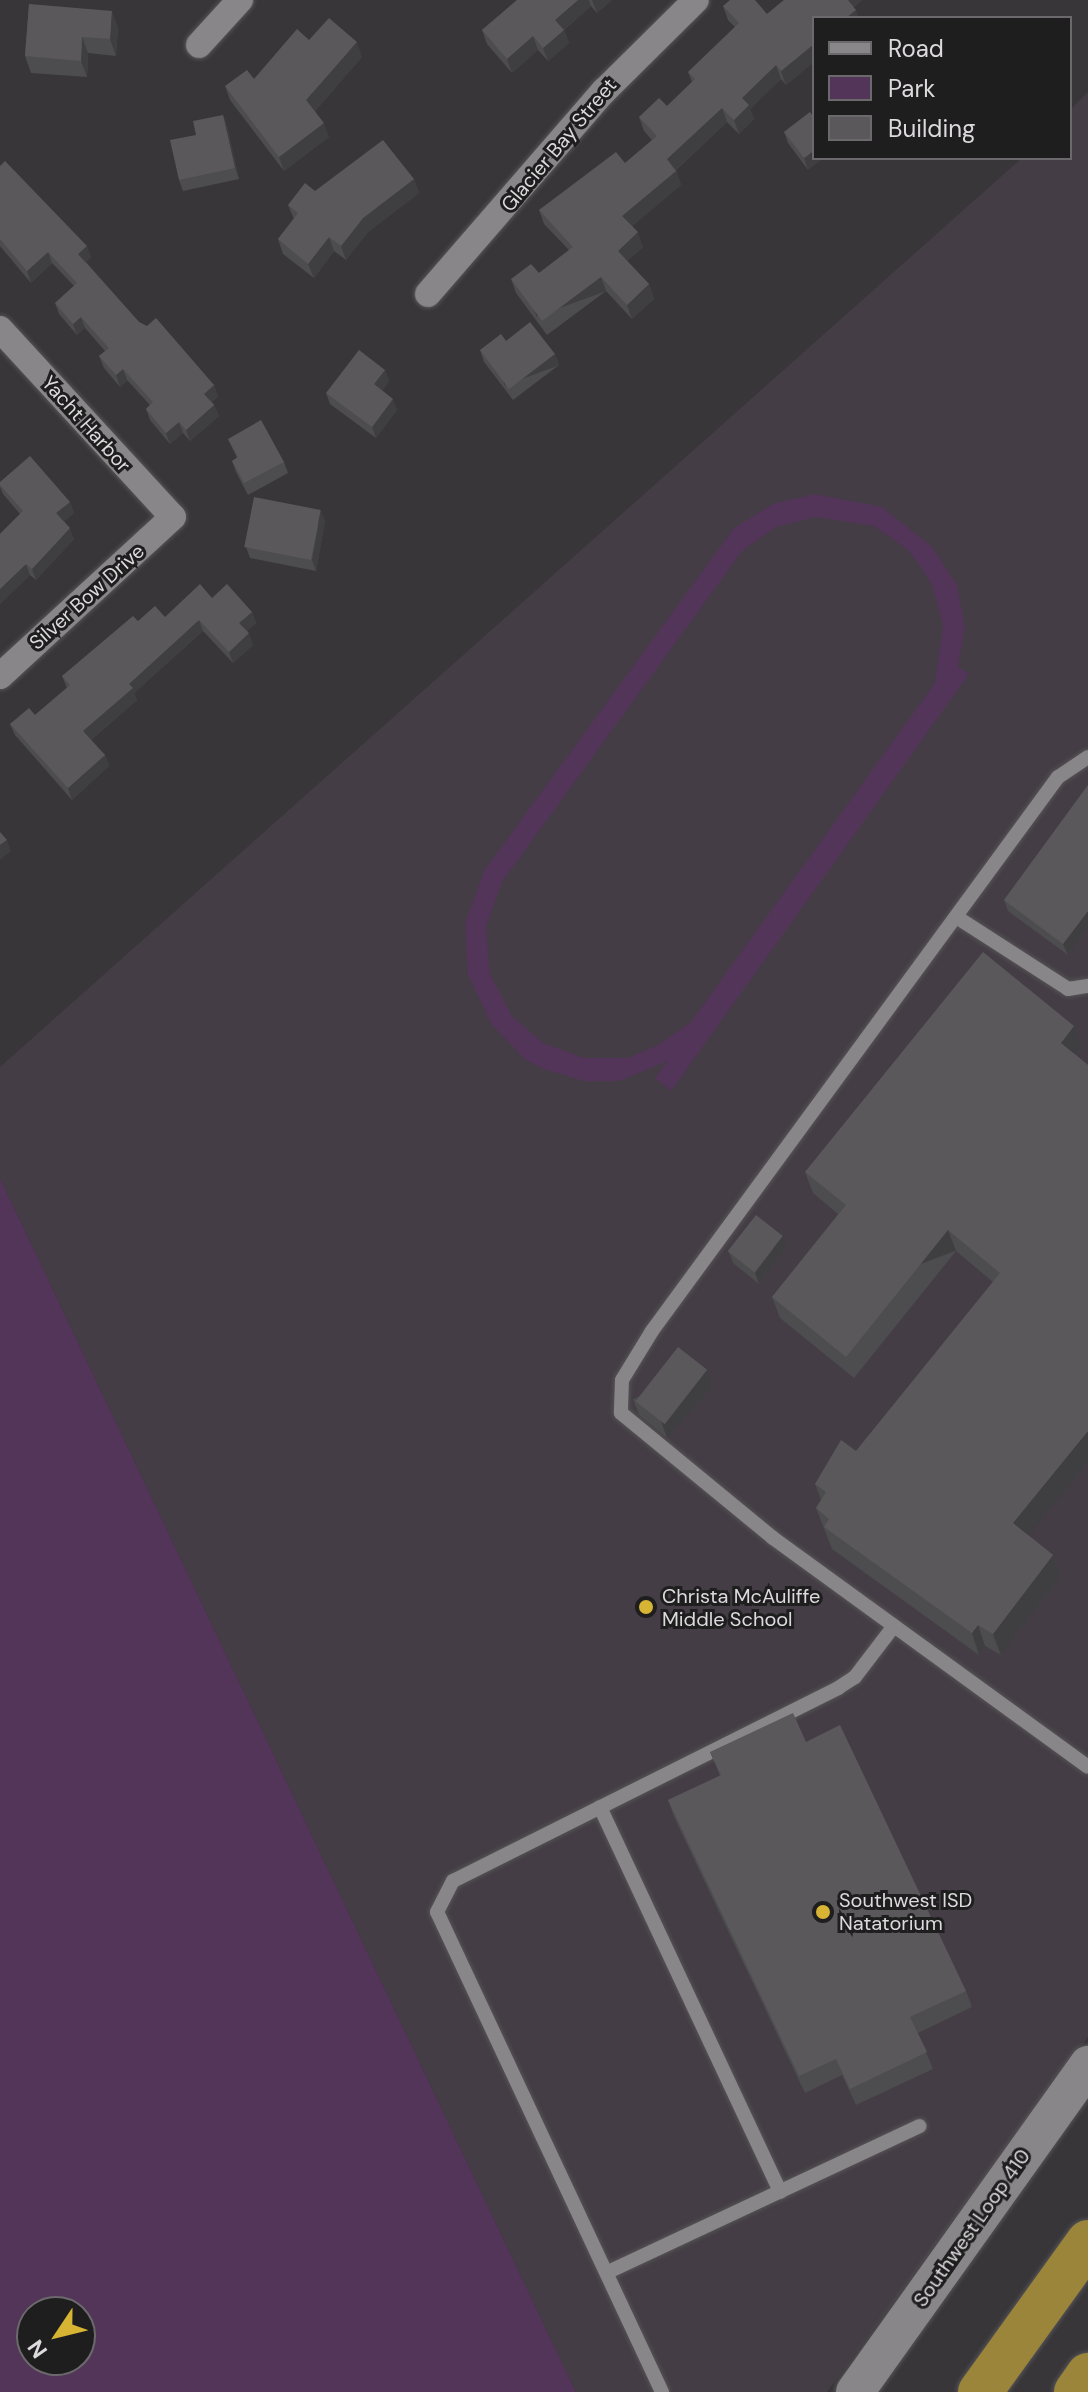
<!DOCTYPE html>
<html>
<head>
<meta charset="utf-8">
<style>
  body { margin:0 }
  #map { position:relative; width:1088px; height:2392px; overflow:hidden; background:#383639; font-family:"DM Sans",sans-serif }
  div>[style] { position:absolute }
  .built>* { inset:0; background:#443d45 }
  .green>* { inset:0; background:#523558 }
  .roads { filter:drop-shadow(0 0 2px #555355) drop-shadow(0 0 2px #555355) }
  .lane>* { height:14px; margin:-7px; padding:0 7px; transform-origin:7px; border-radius:7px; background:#89868a }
  .street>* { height:26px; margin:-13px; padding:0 13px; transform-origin:13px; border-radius:13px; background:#89868a }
  .secondary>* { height:38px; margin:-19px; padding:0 19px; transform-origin:19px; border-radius:19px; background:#89868a }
  .highway>* { height:44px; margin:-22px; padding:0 22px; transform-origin:22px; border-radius:22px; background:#9b853b }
  .wall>* { inset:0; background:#4d4c4e }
  .shaded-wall>* { inset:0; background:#3f3e40; transform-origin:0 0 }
  .building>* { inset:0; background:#5a585b; transform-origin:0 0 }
  .dots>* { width:22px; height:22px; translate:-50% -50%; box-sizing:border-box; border:4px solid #1f1e1f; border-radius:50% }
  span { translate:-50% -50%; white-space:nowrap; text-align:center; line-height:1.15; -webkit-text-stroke:6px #1f1e1f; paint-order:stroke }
  .street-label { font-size:20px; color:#dcdadc }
  .poi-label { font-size:20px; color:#dcdadc }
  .left { translate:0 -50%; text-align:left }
  .legend { position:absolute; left:812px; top:16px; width:260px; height:144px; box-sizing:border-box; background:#1f1e1f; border:2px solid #6b696b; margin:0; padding:10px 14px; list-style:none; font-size:24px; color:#dcdadc }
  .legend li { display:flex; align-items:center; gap:16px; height:40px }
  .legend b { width:40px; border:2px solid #6b696b }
  .north { position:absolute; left:16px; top:2296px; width:80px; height:80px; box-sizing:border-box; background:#1f1e1f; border:2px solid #6b696b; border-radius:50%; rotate:235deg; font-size:22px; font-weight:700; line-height:32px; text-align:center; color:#dcdadc }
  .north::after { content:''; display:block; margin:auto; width:28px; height:36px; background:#d8b434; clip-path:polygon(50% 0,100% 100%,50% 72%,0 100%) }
</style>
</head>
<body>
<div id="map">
  <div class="built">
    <div style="clip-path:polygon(1088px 92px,1088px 2037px,827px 2392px,576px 2392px,0 1178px,0 1067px,1022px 158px,1070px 158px,1070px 110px)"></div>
  </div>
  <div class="green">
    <div style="clip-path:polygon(evenodd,815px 494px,882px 507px,932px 547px,957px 585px,965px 627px,958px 667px,969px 674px,671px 1091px,655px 1078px,668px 1061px,619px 1081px,584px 1081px,544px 1069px,526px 1060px,492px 1025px,468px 975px,465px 923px,484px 871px,734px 528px,773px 504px,815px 494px,816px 517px,874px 526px,908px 550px,921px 567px,932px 585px,943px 624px,935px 683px,691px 1022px,658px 1045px,628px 1058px,584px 1058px,543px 1043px,512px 1016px,490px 974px,486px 927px,502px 882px,742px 551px,776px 527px,816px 517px)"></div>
    <div style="clip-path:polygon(evenodd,0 1178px,576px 2392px,0 2392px,0 1178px,32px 2312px,80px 2312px,80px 2360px,32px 2360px,32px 2312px)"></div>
  </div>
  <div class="roads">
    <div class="lane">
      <div style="left:1088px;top:757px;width:36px;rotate:146deg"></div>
      <div style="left:1058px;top:777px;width:687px;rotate:126.24deg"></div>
      <div style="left:652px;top:1331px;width:57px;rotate:121.5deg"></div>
      <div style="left:622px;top:1380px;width:33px;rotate:92deg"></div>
      <div style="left:621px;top:1413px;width:197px;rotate:39.4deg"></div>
      <div style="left:773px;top:1538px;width:389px;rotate:36deg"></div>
      <div style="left:958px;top:918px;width:131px;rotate:32.8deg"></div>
      <div style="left:1068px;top:989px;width:20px;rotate:-9deg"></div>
      <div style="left:600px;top:1807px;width:425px;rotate:64.9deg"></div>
      <div style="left:608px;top:2272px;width:344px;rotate:-25.1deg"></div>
      <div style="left:662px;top:2392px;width:530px;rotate:-115.11deg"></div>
      <div style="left:437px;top:1912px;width:35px;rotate:-63deg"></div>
      <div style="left:453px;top:1881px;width:431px;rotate:-26.6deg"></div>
      <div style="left:838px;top:1688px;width:20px;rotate:-33deg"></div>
      <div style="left:855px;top:1677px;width:64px;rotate:-52.6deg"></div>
    </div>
    <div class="street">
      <div style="left:199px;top:45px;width:61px;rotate:-47.7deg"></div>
      <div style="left:428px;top:294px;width:269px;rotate:-49.1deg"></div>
      <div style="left:604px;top:91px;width:129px;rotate:-44.7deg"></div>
      <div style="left:0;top:329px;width:255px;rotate:47.4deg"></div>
      <div style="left:173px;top:517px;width:235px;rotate:137.4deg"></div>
    </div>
    <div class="secondary">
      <div style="left:855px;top:2392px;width:402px;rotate:-54.5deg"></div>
    </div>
    <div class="highway">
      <div style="left:980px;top:2392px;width:185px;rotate:-54.2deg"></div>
      <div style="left:1076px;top:2392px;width:21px;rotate:-55deg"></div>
    </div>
  </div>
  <div class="wall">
    <div style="clip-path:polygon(517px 0,612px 0,597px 13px,591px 6px,564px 30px,569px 43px,548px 61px,538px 50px,512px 73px,487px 44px,482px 30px)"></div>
    <div style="clip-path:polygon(784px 0,862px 0,854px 7px,814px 18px,814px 62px,786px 85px,781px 79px,750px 109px,754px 119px,739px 134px,727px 122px,676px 170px,681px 185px,632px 226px,643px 247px,627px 261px,649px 284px,654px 299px,632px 319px,606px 291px,547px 335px,516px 293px,511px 279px,539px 273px,569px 250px,544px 224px,539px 210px,625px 163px,652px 140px,644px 131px,639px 117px,667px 106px,692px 82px,688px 72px,735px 27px,728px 20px,723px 6px,767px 14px)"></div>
    <div style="clip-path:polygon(29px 4px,118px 27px,116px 56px,88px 53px,87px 77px,31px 73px,25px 56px)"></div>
    <div style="clip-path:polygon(309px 40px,362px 57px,315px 111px,329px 137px,284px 171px,230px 100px,225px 86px,254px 79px)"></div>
    <div style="clip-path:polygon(810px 112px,808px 170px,788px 143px,784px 132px)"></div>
    <div style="clip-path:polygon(223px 115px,227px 126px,239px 179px,183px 191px,179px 180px,196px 135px)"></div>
    <div style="clip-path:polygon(0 166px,91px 257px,86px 262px,139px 322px,214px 385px,218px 397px,212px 402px,214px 405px,219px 416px,190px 441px,183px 433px,170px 444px,150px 420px,146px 409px,150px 405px,127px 380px,120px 387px,104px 368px,99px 356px,105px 351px,85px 328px,77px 335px,59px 314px,55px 303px,74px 286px,52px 263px,31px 283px,0 246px)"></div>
    <div style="clip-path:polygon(414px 179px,419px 193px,368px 232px,346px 260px,334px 251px,314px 278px,283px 254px,278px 239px,294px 219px,288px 205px,315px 191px)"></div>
    <div style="clip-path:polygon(506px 341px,555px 354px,559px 365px,513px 400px,484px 362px,480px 350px)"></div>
    <div style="clip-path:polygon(385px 370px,389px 381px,382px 391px,397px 410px,376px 438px,330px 404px,326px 393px)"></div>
    <div style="clip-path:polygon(228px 439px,284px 462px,288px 473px,248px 495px,236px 472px,232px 461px,237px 458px)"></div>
    <div style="clip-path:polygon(0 482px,70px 502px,74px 513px,64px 521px,74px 539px,36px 580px,30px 575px,0 604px,0 534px,20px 514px,3px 494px,0 487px)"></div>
    <div style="clip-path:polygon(325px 521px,316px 571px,250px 558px,246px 547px)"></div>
    <div style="clip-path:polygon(212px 598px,252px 612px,256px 623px,247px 631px,253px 645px,233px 663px,203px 631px,134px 693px,137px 700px,91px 740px,105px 755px,109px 766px,72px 800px,15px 735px,10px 724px,35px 715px,67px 688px,62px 676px,138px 621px,165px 617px)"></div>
    <div style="clip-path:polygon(1088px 785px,1088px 928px,1068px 955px,1008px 911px,1004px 900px)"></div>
    <div style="clip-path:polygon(1074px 1026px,1082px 1047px,1076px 1055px,1088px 1065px,1088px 1462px,1028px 1535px,1053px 1555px,1061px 1576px,1001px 1655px,985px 1646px,979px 1655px,832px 1549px,816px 1508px,821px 1500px,815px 1484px,856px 1451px,993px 1282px,956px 1251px,854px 1378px,780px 1318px,772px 1297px,838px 1214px,813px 1193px,805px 1172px)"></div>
    <div style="clip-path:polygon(787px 1247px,759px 1284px,733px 1263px,729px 1252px)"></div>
    <div style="clip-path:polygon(707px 1370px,713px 1386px,667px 1438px,639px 1415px,633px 1399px)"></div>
    <div style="clip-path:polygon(806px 1742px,966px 1991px,972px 2007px,918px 2033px,933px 2069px,856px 2105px,842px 2075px,805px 2093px,674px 1817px,668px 1800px,720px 1776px,710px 1752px)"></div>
  </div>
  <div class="shaded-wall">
    <div style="clip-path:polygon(578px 0,589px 0,591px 6px,560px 33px,555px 20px)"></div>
    <div style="clip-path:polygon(592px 0,612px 0,597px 13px)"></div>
    <div style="clip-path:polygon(846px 0,862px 0,850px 10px)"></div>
    <div style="clip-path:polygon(856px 10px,859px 18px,846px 18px)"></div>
    <div style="clip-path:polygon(112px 11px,118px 27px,116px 56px,110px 39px)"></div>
    <div style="clip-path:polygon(564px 30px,569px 43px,548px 61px,543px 48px)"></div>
    <div style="clip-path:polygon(533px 36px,538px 50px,512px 73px,507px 59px)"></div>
    <div style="clip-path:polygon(82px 37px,88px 53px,87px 77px,81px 61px)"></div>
    <div style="clip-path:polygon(357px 42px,362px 57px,312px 114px,306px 100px)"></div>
    <div style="clip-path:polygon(814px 44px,814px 62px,786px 85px,781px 71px)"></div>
    <div style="clip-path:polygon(776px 65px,781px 79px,750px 109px,754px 119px,739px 134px,734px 120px,742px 98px)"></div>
    <div style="clip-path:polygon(722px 108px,727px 122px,672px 173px,667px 159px)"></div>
    <div style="clip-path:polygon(223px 115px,227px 126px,239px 179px,235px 168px)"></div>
    <div style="clip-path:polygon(324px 123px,329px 137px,284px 171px,279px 157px)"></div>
    <div style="clip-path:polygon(814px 151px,814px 158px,824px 158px,808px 170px,804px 158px)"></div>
    <div style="clip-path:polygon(676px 171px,681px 185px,628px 230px,622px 216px)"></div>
    <div style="clip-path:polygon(414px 179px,419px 193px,368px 232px,346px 260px,341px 246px,363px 218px)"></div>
    <div style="clip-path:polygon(638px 232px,643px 247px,623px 265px,618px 251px)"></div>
    <div style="clip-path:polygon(329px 237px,334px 251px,314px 278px,308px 264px)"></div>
    <div style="clip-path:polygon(87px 246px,91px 257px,83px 265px,78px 254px)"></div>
    <div style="clip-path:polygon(48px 252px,52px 263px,31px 283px,27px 271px)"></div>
    <div style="left:601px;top:277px;width:15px;height:74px;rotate:70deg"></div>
    <div style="clip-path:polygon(649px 284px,654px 299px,632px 319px,627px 305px)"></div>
    <div style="clip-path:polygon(81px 317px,85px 328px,77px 335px,73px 324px)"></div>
    <div style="left:555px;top:354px;width:12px;height:58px;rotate:70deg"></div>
    <div style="clip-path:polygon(123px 369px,127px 380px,120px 387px,116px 375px)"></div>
    <div style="clip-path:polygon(385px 370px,389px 381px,378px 396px,374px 384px)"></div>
    <div style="clip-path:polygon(214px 385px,218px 397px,208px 405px,204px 394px)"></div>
    <div style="clip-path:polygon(393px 399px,397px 410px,376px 438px,372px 427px)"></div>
    <div style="clip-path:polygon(214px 405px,219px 416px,190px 441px,186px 430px)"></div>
    <div style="clip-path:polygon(179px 422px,183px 433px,170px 444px,166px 433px)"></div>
    <div style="clip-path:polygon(70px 502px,74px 513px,61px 524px,56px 513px)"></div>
    <div style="clip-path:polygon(321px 510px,325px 521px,316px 571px,312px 560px)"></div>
    <div style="clip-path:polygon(70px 528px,74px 539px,36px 580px,32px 569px)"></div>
    <div style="clip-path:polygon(26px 564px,30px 575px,0 604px,0 589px)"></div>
    <div style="clip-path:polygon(252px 612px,256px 623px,244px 634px,239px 623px)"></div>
    <div style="clip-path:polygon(199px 620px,203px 631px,134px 693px,137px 700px,87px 743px,83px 731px,129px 684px)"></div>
    <div style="clip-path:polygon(249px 633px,253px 645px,233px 663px,229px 652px)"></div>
    <div style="clip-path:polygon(105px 755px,109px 766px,72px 800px,68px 788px)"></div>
    <div style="clip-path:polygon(7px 840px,11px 851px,0 860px,0 845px)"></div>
    <div style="clip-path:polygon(1088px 911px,1088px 928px,1068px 955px,1063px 944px)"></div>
    <div style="clip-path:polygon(1074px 1026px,1082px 1047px,1068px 1064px,1061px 1043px)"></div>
    <div style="left:948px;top:1230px;width:22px;height:163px;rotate:69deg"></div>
    <div style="clip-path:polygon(783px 1236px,787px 1247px,759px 1284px,755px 1273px)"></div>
    <div style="clip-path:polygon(707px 1370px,713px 1386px,667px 1438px,661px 1421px)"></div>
    <div style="clip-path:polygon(1088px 1431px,1088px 1462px,1021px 1545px,1013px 1523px)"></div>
    <div style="clip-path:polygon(1053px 1555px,1061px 1576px,1001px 1655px,993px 1634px)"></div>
    <div style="clip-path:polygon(978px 1625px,985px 1646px,979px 1655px,972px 1633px)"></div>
  </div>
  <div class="building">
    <div style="clip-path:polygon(517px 0,578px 0,555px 20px,564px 30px,543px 48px,533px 36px,507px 59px,482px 30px)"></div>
    <div style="clip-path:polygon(730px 0,755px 0,767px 14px,784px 0,848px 0,856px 10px,846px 18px,814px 18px,814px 44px,781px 71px,776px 65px,742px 98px,749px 105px,734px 120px,722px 108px,667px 159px,676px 171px,622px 216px,638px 232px,618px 251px,649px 284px,627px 305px,601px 277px,542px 321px,511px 279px,531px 264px,539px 273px,573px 247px,539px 210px,616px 152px,625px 163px,657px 136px,639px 117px,659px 98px,667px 106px,695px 79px,688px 72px,739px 23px,723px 6px)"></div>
    <div style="clip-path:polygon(29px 4px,112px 11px,110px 39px,82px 37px,81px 61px,25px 56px)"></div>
    <div style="clip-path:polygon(329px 18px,357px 42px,306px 100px,324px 123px,279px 157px,225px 86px,247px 70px,254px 79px,297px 29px,309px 40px)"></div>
    <div style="clip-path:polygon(810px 112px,814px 118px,814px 151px,804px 158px,784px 132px)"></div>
    <div style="clip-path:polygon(223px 115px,235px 168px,179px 180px,170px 140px,196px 135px,193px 121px)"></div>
    <div style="clip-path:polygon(383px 140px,414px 179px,363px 218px,341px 246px,329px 237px,308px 264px,278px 239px,298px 213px,288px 205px,305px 183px,315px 191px)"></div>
    <div style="clip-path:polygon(5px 161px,87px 246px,78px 254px,139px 322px,147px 326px,156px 318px,214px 385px,204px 394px,214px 405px,186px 430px,179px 422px,166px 433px,146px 409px,153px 402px,123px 369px,116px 375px,99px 356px,109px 348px,81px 317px,73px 324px,55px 303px,77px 283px,48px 252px,27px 271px,0 239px,0 166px)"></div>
    <div style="clip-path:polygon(530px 322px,555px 354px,509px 389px,480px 350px,501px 334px,506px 341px)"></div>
    <div style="clip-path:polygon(359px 350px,385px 370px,374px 384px,393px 399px,372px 427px,326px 393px)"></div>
    <div style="clip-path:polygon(261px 420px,284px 462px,244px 483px,232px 461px,238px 457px,228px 439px)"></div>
    <div style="clip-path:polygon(30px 456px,70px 502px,56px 513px,70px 528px,32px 569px,26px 564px,0 589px,0 534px,23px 511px,0 485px,0 482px)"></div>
    <div style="left:254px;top:497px;width:68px;height:51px;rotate:11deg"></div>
    <div style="clip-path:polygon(200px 584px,212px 598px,227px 584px,252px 612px,239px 623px,249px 633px,229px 652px,199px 620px,129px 684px,133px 688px,83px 731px,105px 755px,68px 788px,10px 724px,29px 708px,35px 715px,70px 685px,62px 676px,133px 616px,138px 621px,155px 606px,165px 617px)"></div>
    <div style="clip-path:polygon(1088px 785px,1088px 911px,1063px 944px,1004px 900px)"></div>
    <div style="clip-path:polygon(0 832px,7px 840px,0 845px)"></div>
    <div style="clip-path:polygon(983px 952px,1074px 1026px,1061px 1043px,1088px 1065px,1088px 1431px,1013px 1523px,1053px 1555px,993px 1634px,978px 1625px,972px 1633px,824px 1527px,829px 1519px,816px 1508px,826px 1492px,815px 1484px,841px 1440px,856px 1451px,1000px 1273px,948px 1230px,846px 1357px,772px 1297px,846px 1205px,805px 1172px)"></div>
    <div style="left:756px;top:1215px;width:34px;height:46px;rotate:38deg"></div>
    <div style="left:678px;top:1347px;width:37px;height:69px;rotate:38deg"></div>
    <div style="clip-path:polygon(793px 1713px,806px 1742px,840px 1725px,966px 1991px,910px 2017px,927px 2052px,850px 2089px,836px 2059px,799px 2076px,668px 1800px,721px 1775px,710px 1752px)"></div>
  </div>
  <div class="dots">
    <div style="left:646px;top:1607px;background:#d8b434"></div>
    <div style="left:823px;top:1912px;background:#d8b434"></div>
  </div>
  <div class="street-label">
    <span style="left:559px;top:145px;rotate:-50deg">Glacier Bay Street</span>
    <span style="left:86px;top:424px;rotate:48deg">Yacht Harbor</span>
    <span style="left:87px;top:597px;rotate:-42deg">Silver Bow Drive</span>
    <span style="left:972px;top:2228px;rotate:-55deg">Southwest Loop 410</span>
  </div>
  <div class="poi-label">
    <span class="left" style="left:662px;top:1608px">Christa McAuliffe<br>Middle School</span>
    <span class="left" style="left:839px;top:1912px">Southwest ISD<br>Natatorium</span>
  </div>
  <ul class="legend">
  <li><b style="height:10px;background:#89868a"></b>Road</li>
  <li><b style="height:22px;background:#523558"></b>Park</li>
  <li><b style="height:22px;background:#5a585b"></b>Building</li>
  </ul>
  <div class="north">N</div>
</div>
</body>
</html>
